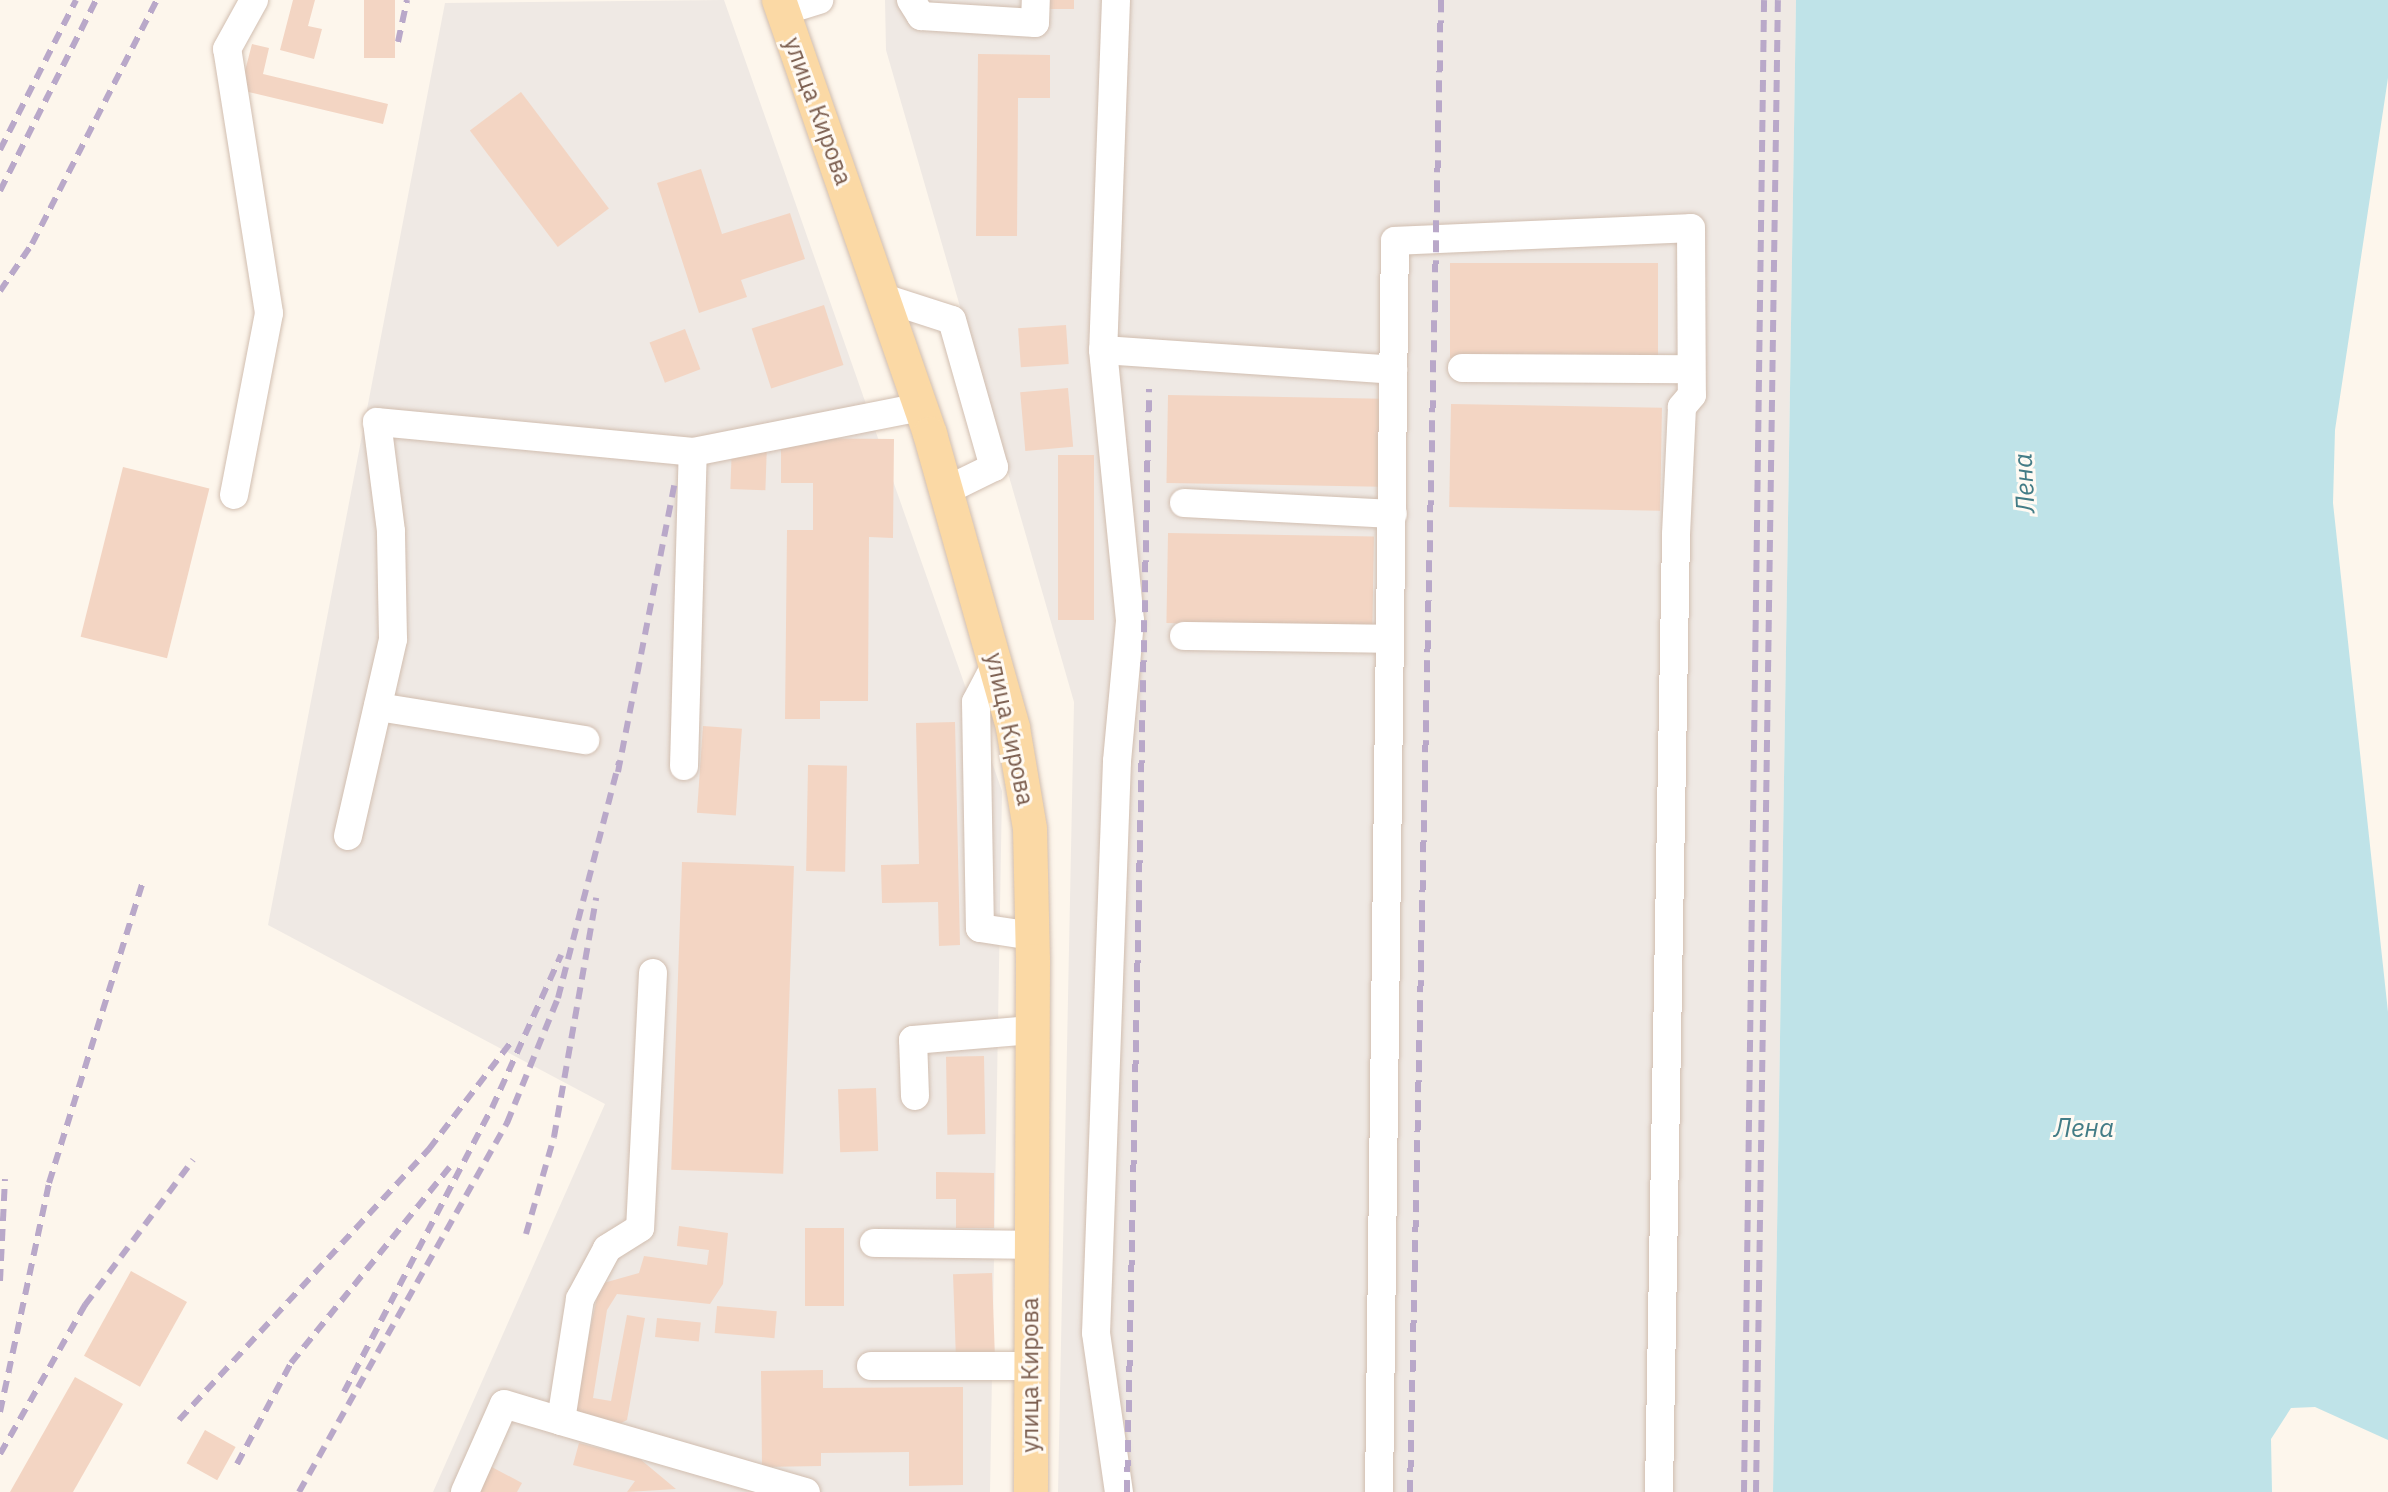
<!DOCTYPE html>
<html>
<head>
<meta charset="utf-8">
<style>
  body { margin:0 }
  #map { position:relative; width:2388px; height:1492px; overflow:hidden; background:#fdf6ec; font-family:"IBM Plex Sans",sans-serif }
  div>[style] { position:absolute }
  .industrial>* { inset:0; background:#efe9e4 }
  .water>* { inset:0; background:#bfe3e8 }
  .building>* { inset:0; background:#f3d5c3; transform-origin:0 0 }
  .roads { filter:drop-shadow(0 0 2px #d1beb0) drop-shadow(0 0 2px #d1beb0) }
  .minor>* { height:28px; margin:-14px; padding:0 14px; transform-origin:14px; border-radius:14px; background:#fff }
  .major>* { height:34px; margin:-17px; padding:0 17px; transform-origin:17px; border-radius:17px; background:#fbd9a5 }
  .rail>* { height:6px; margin-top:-3px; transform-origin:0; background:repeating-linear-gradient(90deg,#b9a8c9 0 12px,transparent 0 20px) }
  span { translate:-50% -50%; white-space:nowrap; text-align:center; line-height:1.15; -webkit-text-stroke:6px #fffaf3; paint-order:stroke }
  .street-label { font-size:24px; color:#7a5c4d }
  .water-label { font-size:26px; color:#437c86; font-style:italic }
</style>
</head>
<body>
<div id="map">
  <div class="industrial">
    <div style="clip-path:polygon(724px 0,1002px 791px,990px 1492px,433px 1492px,605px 1104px,268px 925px,445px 3px)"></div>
    <div style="clip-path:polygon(885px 0,1796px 0,1773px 1492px,1058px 1492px,1074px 702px,886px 50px)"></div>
  </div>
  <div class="water">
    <div style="clip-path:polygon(1796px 0,2388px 0,2388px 78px,2335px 430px,2333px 503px,2388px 1012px,2388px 1440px,2315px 1407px,2291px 1408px,2271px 1439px,2272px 1492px,1773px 1492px)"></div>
  </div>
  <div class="building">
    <div style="clip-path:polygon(293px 0,315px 0,308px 26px,322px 29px,314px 59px,280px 50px)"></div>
    <div style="left:364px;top:0;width:31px;height:58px"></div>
    <div style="left:1044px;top:0;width:30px;height:9px"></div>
    <div style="clip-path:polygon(252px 44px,269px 48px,263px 74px,388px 104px,383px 124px,240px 90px)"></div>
    <div style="clip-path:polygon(978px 54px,1050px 55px,1050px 98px,1018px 98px,1017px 236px,976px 236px)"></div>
    <div style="left:521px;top:92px;width:146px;height:64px;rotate:53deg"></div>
    <div style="clip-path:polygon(701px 169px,722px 234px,790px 213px,805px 259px,741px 280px,747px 297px,699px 313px,657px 183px)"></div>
    <div style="left:1450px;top:263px;width:208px;height:95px"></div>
    <div style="left:824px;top:305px;width:63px;height:76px;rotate:72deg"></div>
    <div style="left:1066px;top:325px;width:39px;height:48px;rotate:86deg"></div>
    <div style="left:685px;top:329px;width:43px;height:38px;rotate:69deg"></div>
    <div style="left:1068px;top:388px;width:59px;height:48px;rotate:85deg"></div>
    <div style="left:1168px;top:395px;width:214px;height:88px;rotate:1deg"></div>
    <div style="left:1451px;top:404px;width:211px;height:103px;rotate:1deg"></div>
    <div style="clip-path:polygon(781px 438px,894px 439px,893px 538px,869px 537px,868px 701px,820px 701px,820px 719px,785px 719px,787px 530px,813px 530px,813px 483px,781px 483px)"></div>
    <div style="left:732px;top:443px;width:35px;height:46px;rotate:2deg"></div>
    <div style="left:1058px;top:455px;width:36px;height:165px"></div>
    <div style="left:123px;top:467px;width:89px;height:175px;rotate:14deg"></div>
    <div style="left:1168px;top:533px;width:206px;height:90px;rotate:1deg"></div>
    <div style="clip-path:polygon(955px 722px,960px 945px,939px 946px,938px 902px,882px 903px,881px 865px,919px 864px,916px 723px)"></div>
    <div style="left:703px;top:726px;width:39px;height:87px;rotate:4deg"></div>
    <div style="left:808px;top:765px;width:39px;height:106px;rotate:1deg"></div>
    <div style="left:682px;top:862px;width:112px;height:308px;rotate:2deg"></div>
    <div style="left:984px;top:1056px;width:78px;height:38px;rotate:89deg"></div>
    <div style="left:876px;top:1088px;width:63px;height:38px;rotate:88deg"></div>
    <div style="clip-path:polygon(936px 1172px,994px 1173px,994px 1228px,956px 1228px,956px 1199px,936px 1199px)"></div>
    <div style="clip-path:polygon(679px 1226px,728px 1233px,723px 1284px,710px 1304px,617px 1294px,607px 1310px,593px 1398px,611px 1401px,627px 1315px,645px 1318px,627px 1420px,613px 1427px,582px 1419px,573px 1408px,600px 1284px,639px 1273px,644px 1256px,707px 1265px,709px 1250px,677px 1246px)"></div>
    <div style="left:844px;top:1228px;width:78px;height:39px;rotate:90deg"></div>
    <div style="left:131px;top:1271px;width:64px;height:97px;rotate:29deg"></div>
    <div style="left:992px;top:1273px;width:97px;height:39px;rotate:88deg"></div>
    <div style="left:717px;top:1306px;width:60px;height:27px;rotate:5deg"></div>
    <div style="left:657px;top:1318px;width:44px;height:19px;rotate:6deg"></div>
    <div style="clip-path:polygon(823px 1370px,823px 1388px,963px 1387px,963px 1485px,909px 1486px,909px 1452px,821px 1453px,821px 1466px,762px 1467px,761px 1371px)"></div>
    <div style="clip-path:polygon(75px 1377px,123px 1404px,73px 1492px,10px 1492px)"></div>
    <div style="left:205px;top:1430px;width:35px;height:38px;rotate:29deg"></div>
    <div style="clip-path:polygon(579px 1443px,640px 1459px,676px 1489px,627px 1492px,635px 1481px,573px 1465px)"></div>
    <div style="clip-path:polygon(488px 1465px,522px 1483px,517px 1492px,473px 1492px)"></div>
  </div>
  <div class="roads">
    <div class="minor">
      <div style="left:911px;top:0;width:19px;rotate:58deg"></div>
      <div style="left:921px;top:16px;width:114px;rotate:3.5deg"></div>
      <div style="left:1035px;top:23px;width:23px;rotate:-88deg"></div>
      <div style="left:1116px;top:0;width:350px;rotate:92.1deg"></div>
      <div style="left:1103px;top:350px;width:291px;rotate:3.9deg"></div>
      <div style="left:783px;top:11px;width:38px;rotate:-17deg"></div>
      <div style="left:884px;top:298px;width:71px;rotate:17.9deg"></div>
      <div style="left:952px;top:320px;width:153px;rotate:74.1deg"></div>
      <div style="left:994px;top:467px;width:52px;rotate:153.9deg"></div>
      <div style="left:1103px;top:350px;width:272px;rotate:84.3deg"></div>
      <div style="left:1130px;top:621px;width:141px;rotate:95.3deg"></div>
      <div style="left:1117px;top:761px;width:572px;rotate:92.1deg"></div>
      <div style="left:1096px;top:1333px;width:161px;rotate:81.8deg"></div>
      <div style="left:1462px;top:368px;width:229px;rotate:0.3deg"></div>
      <div style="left:234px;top:495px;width:185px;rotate:-79.1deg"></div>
      <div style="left:269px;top:313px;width:267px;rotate:-99deg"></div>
      <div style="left:227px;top:49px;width:56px;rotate:-61.1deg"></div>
      <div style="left:1184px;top:503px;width:209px;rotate:3deg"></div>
      <div style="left:1184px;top:636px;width:204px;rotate:0.8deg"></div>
      <div style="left:997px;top:662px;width:45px;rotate:117.7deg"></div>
      <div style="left:976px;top:702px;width:226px;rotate:89deg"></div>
      <div style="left:980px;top:928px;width:54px;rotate:8.6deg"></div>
      <div style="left:378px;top:707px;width:210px;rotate:9.1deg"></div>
      <div style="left:684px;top:766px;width:314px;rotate:-88.4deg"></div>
      <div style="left:693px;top:452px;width:231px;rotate:-11.2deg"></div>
      <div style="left:348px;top:836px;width:202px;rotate:-77.1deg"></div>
      <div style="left:393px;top:639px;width:108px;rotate:-91.1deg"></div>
      <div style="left:391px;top:531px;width:110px;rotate:-97.3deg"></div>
      <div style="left:377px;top:422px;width:317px;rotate:5.4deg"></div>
      <div style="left:653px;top:973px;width:255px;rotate:92.9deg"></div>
      <div style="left:640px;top:1228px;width:39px;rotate:148deg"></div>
      <div style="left:607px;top:1249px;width:57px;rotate:118.4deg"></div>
      <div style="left:580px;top:1299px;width:123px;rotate:98.9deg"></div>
      <div style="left:561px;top:1421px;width:255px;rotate:16.2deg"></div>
      <div style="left:915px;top:1096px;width:56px;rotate:-92deg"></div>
      <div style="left:913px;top:1040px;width:119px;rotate:-4.8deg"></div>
      <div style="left:874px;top:1243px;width:155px;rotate:0.7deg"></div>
      <div style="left:871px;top:1366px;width:159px"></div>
      <div style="left:465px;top:1492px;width:96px;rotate:-66.1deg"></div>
      <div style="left:504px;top:1404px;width:59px;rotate:16.6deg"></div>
      <div style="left:1379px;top:1492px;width:1251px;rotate:-89.27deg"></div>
      <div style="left:1395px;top:241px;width:296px;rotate:-2.5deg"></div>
      <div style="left:1691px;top:228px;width:167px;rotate:89.7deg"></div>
      <div style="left:1692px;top:395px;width:16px;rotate:130deg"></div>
      <div style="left:1682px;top:407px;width:128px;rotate:92.7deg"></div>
      <div style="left:1676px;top:535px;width:957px;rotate:91.02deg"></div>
    </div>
    <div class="major">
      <div style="left:779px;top:0;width:460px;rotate:70.8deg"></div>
      <div style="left:930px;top:434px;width:305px;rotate:74.2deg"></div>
      <div style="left:1013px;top:728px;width:102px;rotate:80.4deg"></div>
      <div style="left:1030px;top:829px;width:132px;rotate:88.7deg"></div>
      <div style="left:1033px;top:961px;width:531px;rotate:90.22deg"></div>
    </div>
  </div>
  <div class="rail">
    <div style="left:398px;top:42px;width:43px;rotate:-77.9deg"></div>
    <div style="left:0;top:150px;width:168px;rotate:-63.1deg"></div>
    <div style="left:0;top:191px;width:214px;rotate:-63.3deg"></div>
    <div style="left:0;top:291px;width:57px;rotate:-55.8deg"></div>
    <div style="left:32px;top:244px;width:274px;rotate:-62.9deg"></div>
    <div style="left:618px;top:772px;width:296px;rotate:-78.9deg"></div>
    <div style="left:526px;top:1234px;width:101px;rotate:-73.9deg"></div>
    <div style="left:554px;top:1137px;width:243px;rotate:-80deg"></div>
    <div style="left:0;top:1281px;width:102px;rotate:-87.2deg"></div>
    <div style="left:344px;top:1392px;width:320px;rotate:-62.5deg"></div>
    <div style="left:492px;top:1108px;width:168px;rotate:-65.7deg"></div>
    <div style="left:0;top:1412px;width:234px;rotate:-77.9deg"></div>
    <div style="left:49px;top:1183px;width:315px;rotate:-72.7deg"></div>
    <div style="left:179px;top:1420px;width:369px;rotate:-47.3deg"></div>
    <div style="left:429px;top:1149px;width:136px;rotate:-52.5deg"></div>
    <div style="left:0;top:1454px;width:172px;rotate:-60.3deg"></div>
    <div style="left:85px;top:1305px;width:181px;rotate:-53.3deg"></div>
    <div style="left:237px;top:1464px;width:115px;rotate:-61.9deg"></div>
    <div style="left:291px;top:1363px;width:252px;rotate:-51deg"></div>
    <div style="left:299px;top:1492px;width:424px;rotate:-60.6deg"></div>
    <div style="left:507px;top:1123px;width:135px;rotate:-67.8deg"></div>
    <div style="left:558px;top:998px;width:244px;rotate:-75.5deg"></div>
    <div style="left:1127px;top:1492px;width:1103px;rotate:-88.86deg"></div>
    <div style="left:1410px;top:1492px;width:1492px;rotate:-88.81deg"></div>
    <div style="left:1744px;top:1492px;width:1492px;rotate:-89.23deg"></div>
    <div style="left:1756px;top:1492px;width:1492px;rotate:-89.16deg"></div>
  </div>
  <div class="street-label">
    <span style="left:818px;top:111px;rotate:70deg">улица Кирова</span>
    <span style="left:1010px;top:729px;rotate:78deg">улица Кирова</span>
    <span style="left:1030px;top:1375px;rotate:-90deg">улица Кирова</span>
  </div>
  <div class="water-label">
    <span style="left:2024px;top:483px;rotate:-93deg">Лена</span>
    <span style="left:2084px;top:1128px">Лена</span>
  </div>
</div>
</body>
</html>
